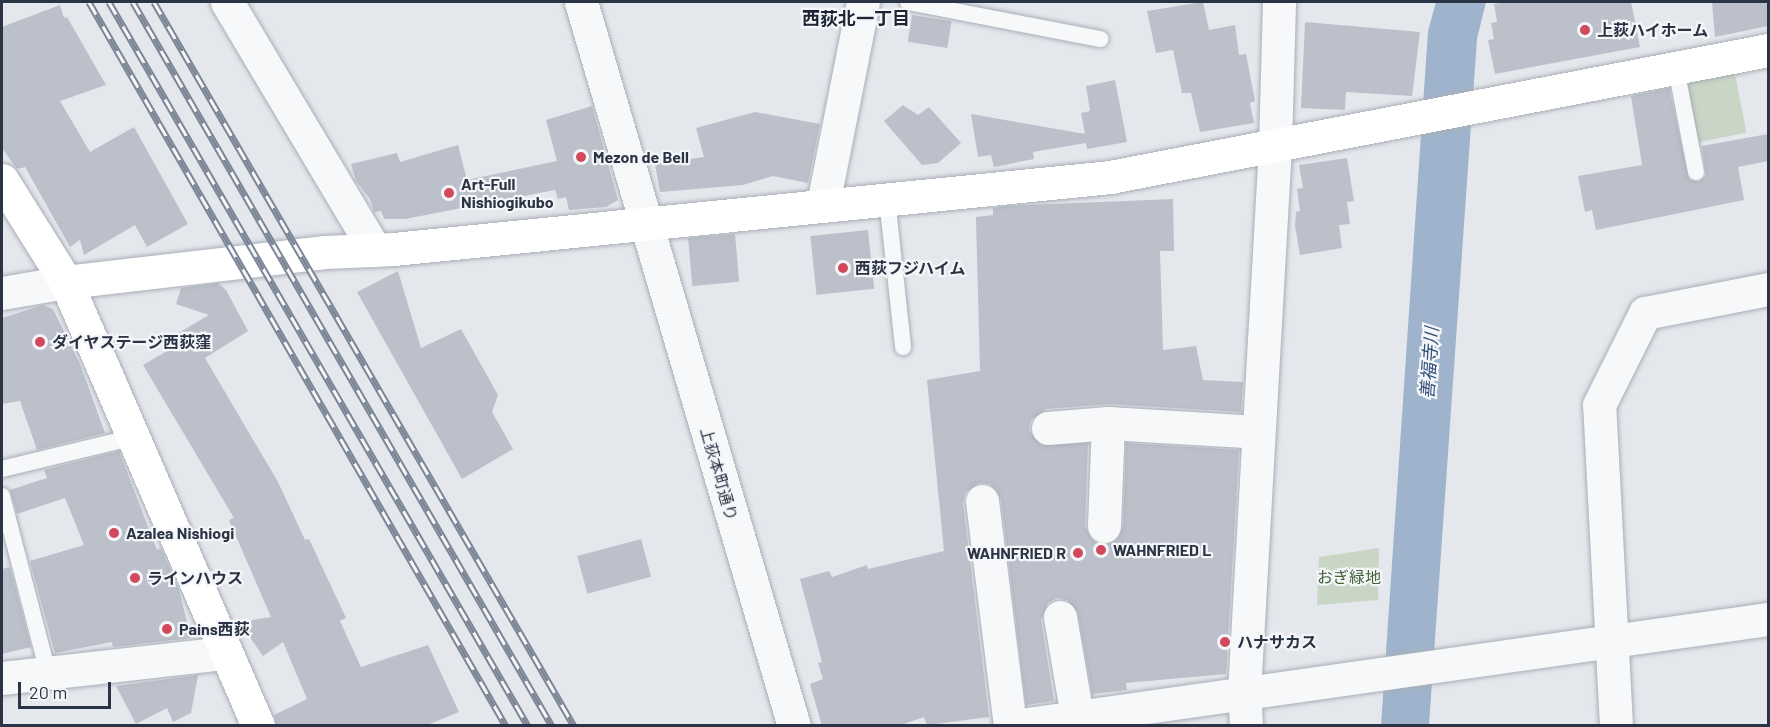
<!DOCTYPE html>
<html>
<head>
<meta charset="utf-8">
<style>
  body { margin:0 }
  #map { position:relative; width:1770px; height:727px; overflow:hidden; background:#e4e7ec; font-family:Barlow,"Noto Sans JP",sans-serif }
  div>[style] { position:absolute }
  .green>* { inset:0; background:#c9d6c5; transform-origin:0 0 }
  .water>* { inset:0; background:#9fb4cc }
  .building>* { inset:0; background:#bbc0ca; transform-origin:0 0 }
  .roads { filter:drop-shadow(0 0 2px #a9aeb7) drop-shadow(0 0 2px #a9aeb7) }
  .lane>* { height:16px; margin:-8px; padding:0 8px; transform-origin:8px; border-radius:8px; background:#f7f8fa }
  .street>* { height:33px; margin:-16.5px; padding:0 16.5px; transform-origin:16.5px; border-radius:16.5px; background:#f7f8fa }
  .secondary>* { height:33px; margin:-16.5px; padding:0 16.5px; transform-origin:16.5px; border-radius:16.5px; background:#fff }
  .rail>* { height:7px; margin-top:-3.5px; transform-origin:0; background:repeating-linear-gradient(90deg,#f4f6f9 0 14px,#7d8696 0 28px); box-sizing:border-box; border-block:2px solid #7d8696 }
  .dots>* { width:16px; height:16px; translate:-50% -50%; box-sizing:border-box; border:3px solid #f4f6f9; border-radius:50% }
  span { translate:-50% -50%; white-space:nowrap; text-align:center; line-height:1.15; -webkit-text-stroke:4.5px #f4f6f9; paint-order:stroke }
  .poi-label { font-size:16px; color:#2b3445; font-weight:700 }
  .left { translate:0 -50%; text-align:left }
  .right { translate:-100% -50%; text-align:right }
  .street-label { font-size:16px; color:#2b3445 }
  .park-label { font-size:16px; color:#3f6138 }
  .neighbourhood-label { font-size:18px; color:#1d2536; font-weight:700 }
  .water-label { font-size:18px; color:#34527a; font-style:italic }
  .frame { position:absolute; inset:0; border:3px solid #2b3445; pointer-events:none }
  .scale { position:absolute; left:18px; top:682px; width:93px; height:27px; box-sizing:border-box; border:3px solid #2b3445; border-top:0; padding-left:8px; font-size:18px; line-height:21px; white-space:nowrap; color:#2b3445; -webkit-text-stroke:4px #f4f6f9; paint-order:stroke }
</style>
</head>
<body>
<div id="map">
  <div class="green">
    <div style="left:1734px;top:69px;width:65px;height:49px;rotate:79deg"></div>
    <div style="clip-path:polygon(1379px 548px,1378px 600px,1317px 605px,1319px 557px)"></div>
  </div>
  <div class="water">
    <div style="clip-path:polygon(1436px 2px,1486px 2px,1477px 39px,1429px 725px,1381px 726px,1428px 31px)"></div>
  </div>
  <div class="building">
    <div style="clip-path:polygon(1203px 2px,1209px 30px,1235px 25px,1239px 55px,1246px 54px,1255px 101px,1250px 103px,1254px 123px,1200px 132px,1191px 93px,1182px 93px,1173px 50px,1156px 53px,1147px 11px)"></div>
    <div style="clip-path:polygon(1506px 2px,1631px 2px,1640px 47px,1495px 74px,1488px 40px,1494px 39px,1491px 23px,1497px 22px,1494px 4px)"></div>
    <div style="clip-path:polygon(1712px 2px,1768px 2px,1768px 26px,1715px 37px)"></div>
    <div style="clip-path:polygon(60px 5px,64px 18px,67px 17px,106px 85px,60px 101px,90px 152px,134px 127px,188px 224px,147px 247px,135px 225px,84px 255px,80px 240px,70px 247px,25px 167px,17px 169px,2px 148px,2px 27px)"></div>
    <div style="left:912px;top:15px;width:40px;height:27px;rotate:9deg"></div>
    <div style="clip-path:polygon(1305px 22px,1420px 32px,1412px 96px,1346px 92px,1345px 110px,1301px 108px)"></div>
    <div style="clip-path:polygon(1115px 80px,1127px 142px,1087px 149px,1086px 143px,1033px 152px,1034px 159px,994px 167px,991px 155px,978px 157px,971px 114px,1085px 134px,1081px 113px,1090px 111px,1086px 86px)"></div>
    <div style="clip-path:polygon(1669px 88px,1689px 179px,1699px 182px,1706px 176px,1702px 146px,1768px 134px,1768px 161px,1738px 167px,1744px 200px,1596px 230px,1592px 210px,1585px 212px,1578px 176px,1642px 165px,1631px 96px)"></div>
    <div style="clip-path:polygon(903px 105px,918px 115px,929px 107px,961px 143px,938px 163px,922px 165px,884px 121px)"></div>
    <div style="clip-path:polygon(592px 106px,618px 200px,606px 207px,569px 210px,566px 197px,558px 199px,555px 190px,405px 219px,384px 219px,381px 211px,374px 212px,370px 199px,356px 181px,351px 164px,397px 153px,400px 162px,458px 145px,467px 180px,557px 161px,546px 120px)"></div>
    <div style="clip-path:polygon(755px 112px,820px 124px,808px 183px,773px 176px,743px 185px,660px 192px,655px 164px,704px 157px,696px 128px)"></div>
    <div style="clip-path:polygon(1347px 158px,1354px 201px,1347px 202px,1350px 224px,1339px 225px,1342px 248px,1300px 255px,1295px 226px,1296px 212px,1300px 211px,1297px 189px,1303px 188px,1299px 165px)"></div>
    <div style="clip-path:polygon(1173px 199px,1174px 251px,1160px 251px,1163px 350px,1196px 346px,1203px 380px,1243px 382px,1241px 412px,1109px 404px,1046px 409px,1031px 420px,1029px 430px,1041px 445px,1088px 443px,1085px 526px,1094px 541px,1103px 545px,1113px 542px,1123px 527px,1126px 443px,1239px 450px,1226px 674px,1126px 683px,1127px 690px,1092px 694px,1078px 613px,1067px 600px,1057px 598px,1048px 603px,1041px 620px,1054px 701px,1026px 705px,1001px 499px,990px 484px,979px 483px,965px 493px,963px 503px,989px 717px,927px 725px,924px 717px,898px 726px,822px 726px,810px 684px,823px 679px,818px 663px,822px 662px,800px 579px,829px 571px,832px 577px,867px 565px,868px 569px,944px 551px,927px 380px,980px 371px,976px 217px,993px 215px,993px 208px,1006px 206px)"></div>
    <div style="left:868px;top:230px;width:59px;height:58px;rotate:84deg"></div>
    <div style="left:735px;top:234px;width:48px;height:47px;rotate:85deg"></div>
    <div style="clip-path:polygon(398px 271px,421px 348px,461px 329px,498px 395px,492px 412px,513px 449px,462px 479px,357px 292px)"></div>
    <div style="clip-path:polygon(218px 283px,226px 290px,248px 331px,205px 358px,278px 482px,305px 540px,309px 539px,346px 618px,340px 621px,361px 667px,428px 645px,459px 712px,425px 726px,276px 726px,274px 715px,307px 699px,283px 642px,263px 656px,251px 639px,247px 621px,271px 617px,229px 520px,234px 518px,143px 365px,174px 347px,168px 339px,209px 315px,176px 304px,181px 288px)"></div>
    <div style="clip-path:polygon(43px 305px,53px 309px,80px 364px,105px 433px,37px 450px,20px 401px,2px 404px,2px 318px)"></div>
    <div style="clip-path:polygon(119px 451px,157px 550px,161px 548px,179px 590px,191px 638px,113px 647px,112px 642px,55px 653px,30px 561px,84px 545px,65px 498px,17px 514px,10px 490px,47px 478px,44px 470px)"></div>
    <div style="left:641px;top:539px;width:39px;height:66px;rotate:75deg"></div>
    <div style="clip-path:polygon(10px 567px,31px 647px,2px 654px,2px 569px)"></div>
    <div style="clip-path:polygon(198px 675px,191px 713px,173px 722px,167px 708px,136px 724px,116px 686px)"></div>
  </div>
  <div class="roads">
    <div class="lane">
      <div style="left:908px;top:2px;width:196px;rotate:10.9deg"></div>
      <div style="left:1676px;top:68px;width:106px;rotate:79.1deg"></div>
      <div style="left:887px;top:199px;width:149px;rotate:83.8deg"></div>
      <div style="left:2px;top:469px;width:136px;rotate:-13.6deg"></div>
      <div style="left:2px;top:496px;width:182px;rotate:75.4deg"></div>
    </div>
    <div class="street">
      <div style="left:227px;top:2px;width:289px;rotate:59.2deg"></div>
      <div style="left:581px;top:2px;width:755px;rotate:73.61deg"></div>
      <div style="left:823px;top:204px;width:206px;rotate:-78.8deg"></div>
      <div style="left:2px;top:293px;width:65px;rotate:-9.8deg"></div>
      <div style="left:1048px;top:428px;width:60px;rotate:-4.8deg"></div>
      <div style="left:1108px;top:423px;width:150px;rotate:3.4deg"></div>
      <div style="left:982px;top:501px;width:227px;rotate:82.9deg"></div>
      <div style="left:1104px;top:526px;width:103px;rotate:-87.8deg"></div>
      <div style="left:1060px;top:617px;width:100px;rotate:80.3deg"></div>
      <div style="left:2px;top:678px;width:224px;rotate:-6.4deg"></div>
      <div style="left:1013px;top:726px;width:763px;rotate:-8.07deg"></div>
      <div style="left:1246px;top:726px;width:34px;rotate:-93deg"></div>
      <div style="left:1244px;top:692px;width:547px;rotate:-86.75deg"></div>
      <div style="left:1275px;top:146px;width:144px;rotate:-88.4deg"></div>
      <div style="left:1616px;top:726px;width:321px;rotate:-93deg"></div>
      <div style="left:1599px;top:405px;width:103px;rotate:-63.4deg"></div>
      <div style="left:1645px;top:313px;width:125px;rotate:-11deg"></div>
    </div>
    <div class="secondary">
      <div style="left:2px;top:180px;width:120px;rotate:57.9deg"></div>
      <div style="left:66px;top:282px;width:484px;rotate:66.6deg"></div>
      <div style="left:66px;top:282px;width:261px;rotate:-6.6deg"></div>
      <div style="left:325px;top:252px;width:69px;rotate:-2.5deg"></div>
      <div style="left:394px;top:249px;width:720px;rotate:-5.74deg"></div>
      <div style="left:1110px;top:177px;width:670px;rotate:-10.92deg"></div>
    </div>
  </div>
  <div class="rail">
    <div style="left:89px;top:2px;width:836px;rotate:60.06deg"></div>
    <div style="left:109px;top:2px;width:837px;rotate:59.94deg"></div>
    <div style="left:133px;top:2px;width:837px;rotate:59.94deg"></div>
    <div style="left:154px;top:2px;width:837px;rotate:59.88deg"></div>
  </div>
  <div class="dots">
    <div style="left:1585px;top:30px;background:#d1495b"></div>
    <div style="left:581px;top:157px;background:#d1495b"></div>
    <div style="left:449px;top:193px;background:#d1495b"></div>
    <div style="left:843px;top:268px;background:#d1495b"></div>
    <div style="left:40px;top:342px;background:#d1495b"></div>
    <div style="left:114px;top:533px;background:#d1495b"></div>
    <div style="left:1101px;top:550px;background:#d1495b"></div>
    <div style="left:1078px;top:553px;background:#d1495b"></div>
    <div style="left:135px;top:578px;background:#d1495b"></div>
    <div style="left:167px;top:629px;background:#d1495b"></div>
    <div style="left:1225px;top:642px;background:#d1495b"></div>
  </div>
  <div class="poi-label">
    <span class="left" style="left:1597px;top:30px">上荻ハイホーム</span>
    <span class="left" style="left:593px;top:157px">Mezon de Bell</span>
    <span class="left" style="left:461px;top:193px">Art-Full<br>Nishiogikubo</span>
    <span class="left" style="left:855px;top:268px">西荻フジハイム</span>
    <span class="left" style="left:52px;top:342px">ダイヤステージ西荻窪</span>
    <span class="left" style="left:126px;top:533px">Azalea Nishiogi</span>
    <span class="left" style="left:1113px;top:550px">WAHNFRIED L</span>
    <span class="right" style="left:1066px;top:553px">WAHNFRIED R</span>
    <span class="left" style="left:147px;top:578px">ラインハウス</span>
    <span class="left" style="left:179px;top:629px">Pains西荻</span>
    <span class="left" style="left:1237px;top:642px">ハナサカス</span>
  </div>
  <div class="street-label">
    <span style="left:719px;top:474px;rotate:74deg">上荻本町通り</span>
  </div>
  <div class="park-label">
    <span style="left:1349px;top:577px">おぎ緑地</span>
  </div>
  <div class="neighbourhood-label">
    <span style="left:856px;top:18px">西荻北一丁目</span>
  </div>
  <div class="water-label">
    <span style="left:1429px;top:363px;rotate:-86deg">善福寺川</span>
  </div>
  <div class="frame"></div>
  <div class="scale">20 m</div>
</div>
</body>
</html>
